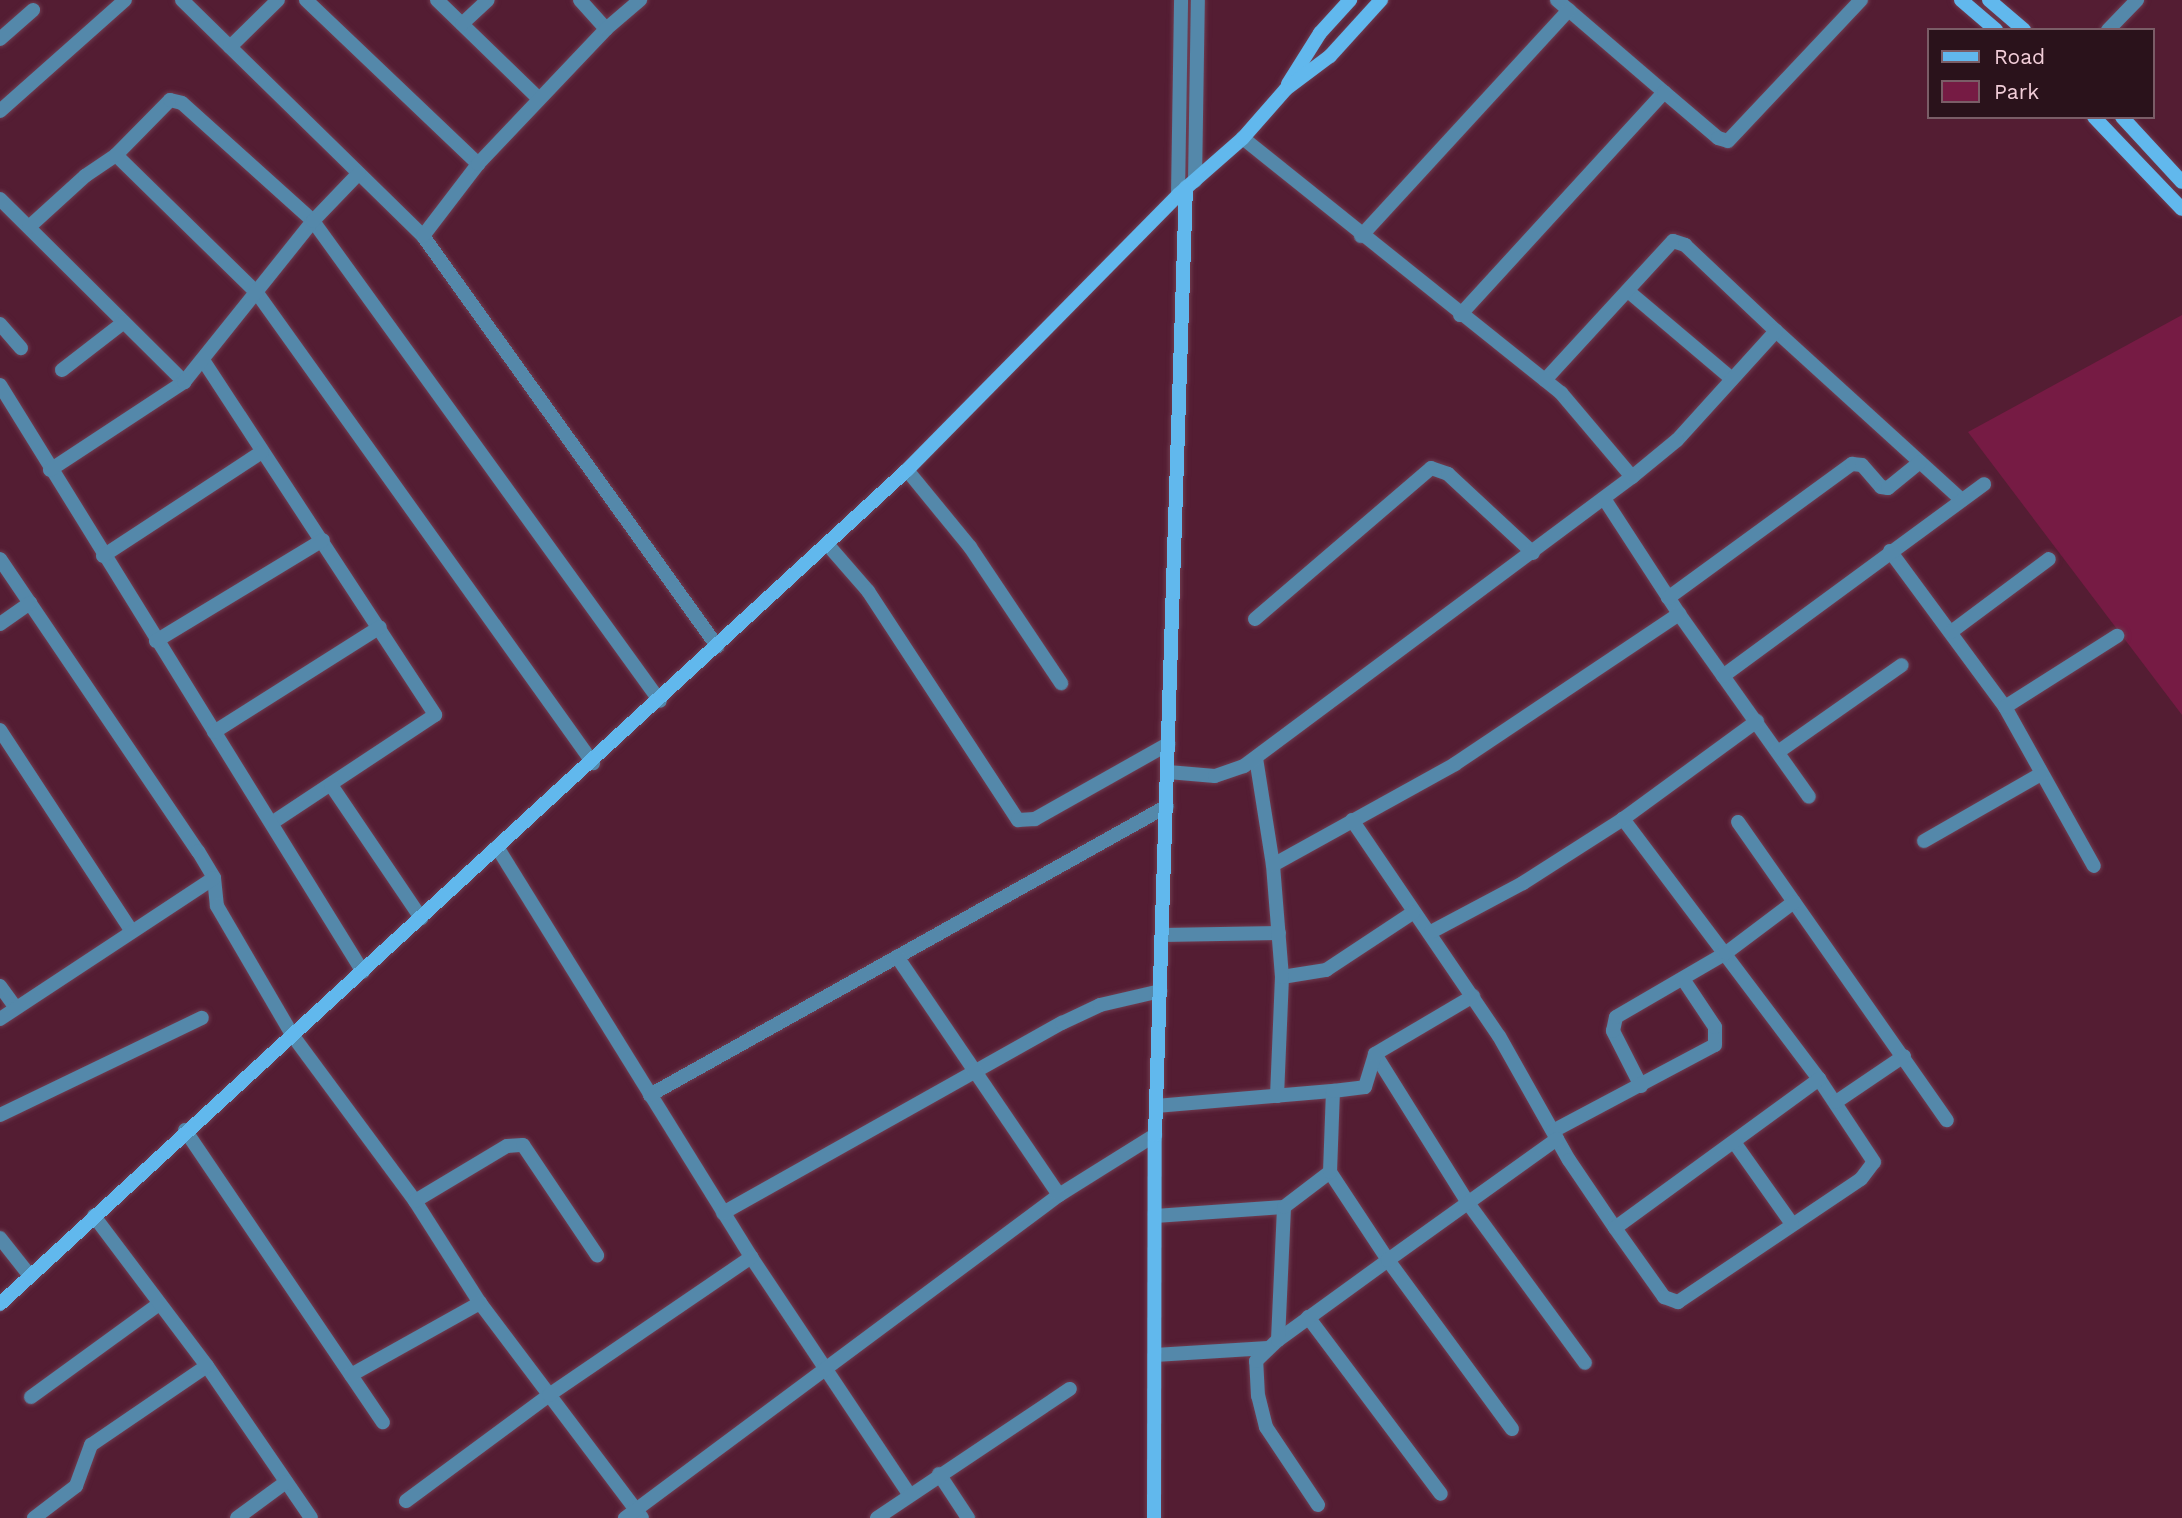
<!DOCTYPE html>
<html>
<head>
<meta charset="utf-8">
<style>
  body { margin:0 }
  #map { position:relative; width:2182px; height:1518px; overflow:hidden; background:#541d33; font-family:"Work Sans",sans-serif }
  div>[style] { position:absolute }
  .green>* { inset:0; background:#761b44 }
  .roads { filter:drop-shadow(0 0 2px #703d51) drop-shadow(0 0 2px #703d51) }
  .minor>* { height:14px; margin:-7px; padding:0 7px; transform-origin:7px; border-radius:7px; background:#5488aa }
  .tertiary>* { height:14px; margin:-7px; padding:0 7px; transform-origin:7px; border-radius:7px; background:#5488aa }
  .secondary>* { height:14px; margin:-7px; padding:0 7px; transform-origin:7px; border-radius:7px; background:#61b8ed }
  span { translate:-50% -50%; white-space:nowrap; text-align:center; line-height:1.15; -webkit-text-stroke:5px #2a121b; paint-order:stroke }
  .legend { position:absolute; left:1927px; top:28px; width:228px; height:91px; box-sizing:border-box; background:#2a121b; border:2px solid #7a5d67; margin:0; padding:9px 12px; list-style:none; font-size:21px; color:#f1cdd8 }
  .legend li { display:flex; align-items:center; gap:14px; height:35px }
  .legend b { width:35px; border:2px solid #7a5d67 }
</style>
</head>
<body>
<div id="map">
  <div class="green">
    <div style="clip-path:polygon(2182px 315px,2182px 715px,1968px 432px)"></div>
  </div>
  <div class="roads">
    <div class="minor">
      <div style="left:182px;top:0;width:337px;rotate:44.4deg"></div>
      <div style="left:423px;top:236px;width:505px;rotate:54.36deg"></div>
      <div style="left:306px;top:0;width:238px;rotate:43.6deg"></div>
      <div style="left:437px;top:0;width:141px;rotate:44.1deg"></div>
      <div style="left:580px;top:0;width:39px;rotate:48deg"></div>
      <div style="left:1557px;top:0;width:141px;rotate:40.7deg"></div>
      <div style="left:462px;top:24px;width:35px;rotate:-43deg"></div>
      <div style="left:2108px;top:30px;width:42px;rotate:-46deg"></div>
      <div style="left:0;top:39px;width:44px;rotate:-41.3deg"></div>
      <div style="left:230px;top:47px;width:67px;rotate:-44.4deg"></div>
      <div style="left:0;top:111px;width:167px;rotate:-41.6deg"></div>
      <div style="left:116px;top:155px;width:197px;rotate:44.4deg"></div>
      <div style="left:257px;top:293px;width:578px;rotate:54.44deg"></div>
      <div style="left:0;top:199px;width:260px;rotate:44.8deg"></div>
      <div style="left:29px;top:227px;width:76px;rotate:-42.3deg"></div>
      <div style="left:85px;top:176px;width:37px;rotate:-34deg"></div>
      <div style="left:116px;top:155px;width:77px;rotate:-45.5deg"></div>
      <div style="left:170px;top:100px;width:12px;rotate:14deg"></div>
      <div style="left:182px;top:103px;width:176px;rotate:42deg"></div>
      <div style="left:313px;top:221px;width:592px;rotate:54.14deg"></div>
      <div style="left:423px;top:236px;width:91px;rotate:-52.6deg"></div>
      <div style="left:478px;top:164px;width:186px;rotate:-46.5deg"></div>
      <div style="left:606px;top:29px;width:45px;rotate:-40.5deg"></div>
      <div style="left:1361px;top:236px;width:307px;rotate:-47.4deg"></div>
      <div style="left:1628px;top:291px;width:136px;rotate:40.2deg"></div>
      <div style="left:1460px;top:315px;width:302px;rotate:-47.5deg"></div>
      <div style="left:1664px;top:92px;width:71px;rotate:40.4deg"></div>
      <div style="left:1718px;top:138px;width:10px;rotate:17deg"></div>
      <div style="left:1728px;top:141px;width:194px;rotate:-46.7deg"></div>
      <div style="left:0;top:324px;width:32px;rotate:49deg"></div>
      <div style="left:1776px;top:331px;width:251px;rotate:42.3deg"></div>
      <div style="left:203px;top:360px;width:424px;rotate:56.8deg"></div>
      <div style="left:435px;top:715px;width:196px;rotate:146.5deg"></div>
      <div style="left:62px;top:370px;width:78px;rotate:-37.7deg"></div>
      <div style="left:1545px;top:380px;width:189px;rotate:-47.4deg"></div>
      <div style="left:1673px;top:241px;width:13px;rotate:18deg"></div>
      <div style="left:1685px;top:245px;width:125px;rotate:43.4deg"></div>
      <div style="left:1776px;top:331px;width:147px;rotate:132.2deg"></div>
      <div style="left:1677px;top:440px;width:58px;rotate:140.6deg"></div>
      <div style="left:0;top:385px;width:690px;rotate:58.27deg"></div>
      <div style="left:50px;top:470px;width:160px;rotate:-33.3deg"></div>
      <div style="left:184px;top:382px;width:206px;rotate:-51.3deg"></div>
      <div style="left:313px;top:221px;width:66px;rotate:-46.2deg"></div>
      <div style="left:907px;top:470px;width:99px;rotate:50.7deg"></div>
      <div style="left:970px;top:547px;width:164px;rotate:56.2deg"></div>
      <div style="left:1605px;top:500px;width:136px;rotate:57deg"></div>
      <div style="left:1679px;top:614px;width:224px;rotate:54.6deg"></div>
      <div style="left:827px;top:544px;width:62px;rotate:48.9deg"></div>
      <div style="left:868px;top:591px;width:274px;rotate:56.8deg"></div>
      <div style="left:1018px;top:820px;width:17px;rotate:-3deg"></div>
      <div style="left:1035px;top:819px;width:153px;rotate:-29.4deg"></div>
      <div style="left:1890px;top:551px;width:194px;rotate:53.6deg"></div>
      <div style="left:2005px;top:707px;width:182px;rotate:60.8deg"></div>
      <div style="left:103px;top:556px;width:190px;rotate:-33.2deg"></div>
      <div style="left:0;top:559px;width:353px;rotate:55.9deg"></div>
      <div style="left:198px;top:851px;width:31px;rotate:59deg"></div>
      <div style="left:214px;top:878px;width:28px;rotate:84deg"></div>
      <div style="left:217px;top:906px;width:151px;rotate:59.7deg"></div>
      <div style="left:293px;top:1036px;width:205px;rotate:53.5deg"></div>
      <div style="left:415px;top:1201px;width:121px;rotate:57.5deg"></div>
      <div style="left:480px;top:1303px;width:269px;rotate:53deg"></div>
      <div style="left:1668px;top:598px;width:228px;rotate:-36.1deg"></div>
      <div style="left:1852px;top:464px;width:10px;rotate:6deg"></div>
      <div style="left:1862px;top:465px;width:29px;rotate:49deg"></div>
      <div style="left:1881px;top:487px;width:7px;rotate:8deg"></div>
      <div style="left:1888px;top:488px;width:41px;rotate:-39.1deg"></div>
      <div style="left:1255px;top:619px;width:232px;rotate:-40.6deg"></div>
      <div style="left:1431px;top:468px;width:18px;rotate:19deg"></div>
      <div style="left:1448px;top:474px;width:116px;rotate:42.9deg"></div>
      <div style="left:0;top:624px;width:37px;rotate:-35deg"></div>
      <div style="left:1951px;top:632px;width:122px;rotate:-36.7deg"></div>
      <div style="left:156px;top:641px;width:195px;rotate:-31.2deg"></div>
      <div style="left:1723px;top:676px;width:324px;rotate:-36.3deg"></div>
      <div style="left:2005px;top:707px;width:133px;rotate:-32.4deg"></div>
      <div style="left:0;top:730px;width:239px;rotate:56.8deg"></div>
      <div style="left:214px;top:732px;width:196px;rotate:-32.3deg"></div>
      <div style="left:1778px;top:752px;width:151px;rotate:-35.1deg"></div>
      <div style="left:1256px;top:758px;width:108px;rotate:81deg"></div>
      <div style="left:1168px;top:772px;width:47px;rotate:4.9deg"></div>
      <div style="left:1215px;top:776px;width:31px;rotate:-19deg"></div>
      <div style="left:1244px;top:766px;width:484px;rotate:-36.7deg"></div>
      <div style="left:1632px;top:477px;width:110px;rotate:-130.2deg"></div>
      <div style="left:1561px;top:393px;width:408px;rotate:-141.3deg"></div>
      <div style="left:331px;top:785px;width:161px;rotate:55.9deg"></div>
      <div style="left:1352px;top:820px;width:261px;rotate:55.8deg"></div>
      <div style="left:1499px;top:1036px;width:142px;rotate:60.6deg"></div>
      <div style="left:1569px;top:1160px;width:82px;rotate:55.9deg"></div>
      <div style="left:1615px;top:1228px;width:85px;rotate:54.6deg"></div>
      <div style="left:1664px;top:1297px;width:15px;rotate:20deg"></div>
      <div style="left:1678px;top:1302px;width:220px;rotate:-33.9deg"></div>
      <div style="left:1861px;top:1179px;width:21px;rotate:-53deg"></div>
      <div style="left:1874px;top:1162px;width:100px;rotate:-123.5deg"></div>
      <div style="left:1819px;top:1079px;width:326px;rotate:-127deg"></div>
      <div style="left:1738px;top:822px;width:364px;rotate:55deg"></div>
      <div style="left:1924px;top:841px;width:135px;rotate:-29.8deg"></div>
      <div style="left:497px;top:847px;width:482px;rotate:58.2deg"></div>
      <div style="left:751px;top:1257px;width:286px;rotate:56.3deg"></div>
      <div style="left:1431px;top:932px;width:104px;rotate:-28deg"></div>
      <div style="left:1523px;top:883px;width:119px;rotate:-32.6deg"></div>
      <div style="left:1623px;top:819px;width:166px;rotate:-36.2deg"></div>
      <div style="left:1162px;top:935px;width:117px;rotate:-1deg"></div>
      <div style="left:1282px;top:977px;width:45px;rotate:-9deg"></div>
      <div style="left:1326px;top:970px;width:105px;rotate:-33.4deg"></div>
      <div style="left:0;top:986px;width:27px;rotate:54deg"></div>
      <div style="left:0;top:1019px;width:256px;rotate:-33.4deg"></div>
      <div style="left:1375px;top:1054px;width:176px;rotate:58deg"></div>
      <div style="left:1468px;top:1203px;width:198px;rotate:53.8deg"></div>
      <div style="left:1641px;top:1086px;width:62px;rotate:-117deg"></div>
      <div style="left:1613px;top:1031px;width:14px;rotate:-78deg"></div>
      <div style="left:1616px;top:1017px;width:127px;rotate:-30.2deg"></div>
      <div style="left:1726px;top:953px;width:85px;rotate:-36.9deg"></div>
      <div style="left:650px;top:1095px;width:592px;rotate:-29.2deg"></div>
      <div style="left:1277px;top:1096px;width:119px;rotate:-87.6deg"></div>
      <div style="left:1282px;top:977px;width:112px;rotate:-94.6deg"></div>
      <div style="left:1273px;top:865px;width:208px;rotate:-29deg"></div>
      <div style="left:1455px;top:764px;width:270px;rotate:-33.8deg"></div>
      <div style="left:1836px;top:1102px;width:82px;rotate:-34.1deg"></div>
      <div style="left:1157px;top:1106px;width:177px;rotate:-4.9deg"></div>
      <div style="left:0;top:1115px;width:224px;rotate:-25.7deg"></div>
      <div style="left:185px;top:1130px;width:353px;rotate:55.9deg"></div>
      <div style="left:1553px;top:1131px;width:183px;rotate:-28deg"></div>
      <div style="left:1715px;top:1045px;width:18px;rotate:-90deg"></div>
      <div style="left:1715px;top:1027px;width:58px;rotate:-123.7deg"></div>
      <div style="left:1734px;top:1142px;width:100px;rotate:54.7deg"></div>
      <div style="left:1059px;top:1195px;width:113px;rotate:-32deg"></div>
      <div style="left:415px;top:1201px;width:107px;rotate:-30.9deg"></div>
      <div style="left:507px;top:1146px;width:16px;rotate:-4deg"></div>
      <div style="left:523px;top:1145px;width:133px;rotate:56.1deg"></div>
      <div style="left:723px;top:1213px;width:389px;rotate:-29.3deg"></div>
      <div style="left:1062px;top:1023px;width:42px;rotate:-25.3deg"></div>
      <div style="left:1100px;top:1005px;width:62px;rotate:-13.1deg"></div>
      <div style="left:1155px;top:1216px;width:129px;rotate:-4deg"></div>
      <div style="left:1615px;top:1228px;width:253px;rotate:-36.1deg"></div>
      <div style="left:0;top:1238px;width:48px;rotate:51.7deg"></div>
      <div style="left:1308px;top:1317px;width:221px;rotate:53.1deg"></div>
      <div style="left:1278px;top:1340px;width:136px;rotate:-36deg"></div>
      <div style="left:1388px;top:1260px;width:105px;rotate:-123.4deg"></div>
      <div style="left:1155px;top:1355px;width:113px;rotate:-3.5deg"></div>
      <div style="left:207px;top:1366px;width:184px;rotate:55.6deg"></div>
      <div style="left:351px;top:1375px;width:148px;rotate:-29.2deg"></div>
      <div style="left:31px;top:1397px;width:158px;rotate:-36deg"></div>
      <div style="left:1512px;top:1429px;width:210px;rotate:-126.3deg"></div>
      <div style="left:1388px;top:1260px;width:208px;rotate:-35.6deg"></div>
      <div style="left:939px;top:1474px;width:53px;rotate:56.6deg"></div>
      <div style="left:406px;top:1501px;width:178px;rotate:-36.5deg"></div>
      <div style="left:549px;top:1395px;width:245px;rotate:-34.3deg"></div>
      <div style="left:1318px;top:1505px;width:94px;rotate:-123.7deg"></div>
      <div style="left:1266px;top:1427px;width:32px;rotate:-104deg"></div>
      <div style="left:1258px;top:1396px;width:35px;rotate:-93deg"></div>
      <div style="left:1256px;top:1361px;width:30px;rotate:-44deg"></div>
      <div style="left:1278px;top:1340px;width:133px;rotate:-87.4deg"></div>
      <div style="left:1284px;top:1207px;width:58px;rotate:-37.3deg"></div>
      <div style="left:1330px;top:1172px;width:81px;rotate:-87.9deg"></div>
      <div style="left:1333px;top:1091px;width:32px;rotate:-7deg"></div>
      <div style="left:1365px;top:1087px;width:34px;rotate:-73deg"></div>
      <div style="left:1375px;top:1054px;width:114px;rotate:-30.6deg"></div>
      <div style="left:34px;top:1518px;width:53px;rotate:-37.3deg"></div>
      <div style="left:76px;top:1486px;width:44px;rotate:-69.9deg"></div>
      <div style="left:91px;top:1445px;width:140px;rotate:-34.3deg"></div>
      <div style="left:207px;top:1366px;width:188px;rotate:-127deg"></div>
      <div style="left:237px;top:1518px;width:61px;rotate:-36.3deg"></div>
      <div style="left:625px;top:1518px;width:541px;rotate:-36.66deg"></div>
      <div style="left:1059px;top:1195px;width:288px;rotate:-124.2deg"></div>
      <div style="left:877px;top:1518px;width:232px;rotate:-33.8deg"></div>
    </div>
    <div class="tertiary">
      <div style="left:1195px;top:181px;width:181px;rotate:-89.1deg"></div>
      <div style="left:1178px;top:195px;width:195px;rotate:-89.1deg"></div>
    </div>
    <div class="secondary">
      <div style="left:1961px;top:0;width:46px;rotate:40.6deg"></div>
      <div style="left:1989px;top:0;width:46px;rotate:40.6deg"></div>
      <div style="left:1288px;top:84px;width:60px;rotate:-57.9deg"></div>
      <div style="left:1320px;top:33px;width:45px;rotate:-47.7deg"></div>
      <div style="left:2094px;top:117px;width:127px;rotate:46.3deg"></div>
      <div style="left:2122px;top:117px;width:88px;rotate:47.3deg"></div>
      <div style="left:0;top:1304px;width:1232px;rotate:-42.6deg"></div>
      <div style="left:907px;top:470px;width:386px;rotate:-45.4deg"></div>
      <div style="left:1178px;top:195px;width:86px;rotate:-41.2deg"></div>
      <div style="left:1243px;top:138px;width:65px;rotate:-48.7deg"></div>
      <div style="left:1286px;top:89px;width:55px;rotate:-36.9deg"></div>
      <div style="left:1330px;top:56px;width:76px;rotate:-47.7deg"></div>
      <div style="left:1154px;top:1518px;width:383px;rotate:-89.9deg"></div>
      <div style="left:1155px;top:1135px;width:948px;rotate:-88.13deg"></div>
    </div>
  </div>
  <ul class="legend">
  <li><b style="height:9px;background:#61b8ed"></b>Road</li>
  <li><b style="height:19px;background:#761b44"></b>Park</li>
  </ul>
</div>
</body>
</html>
